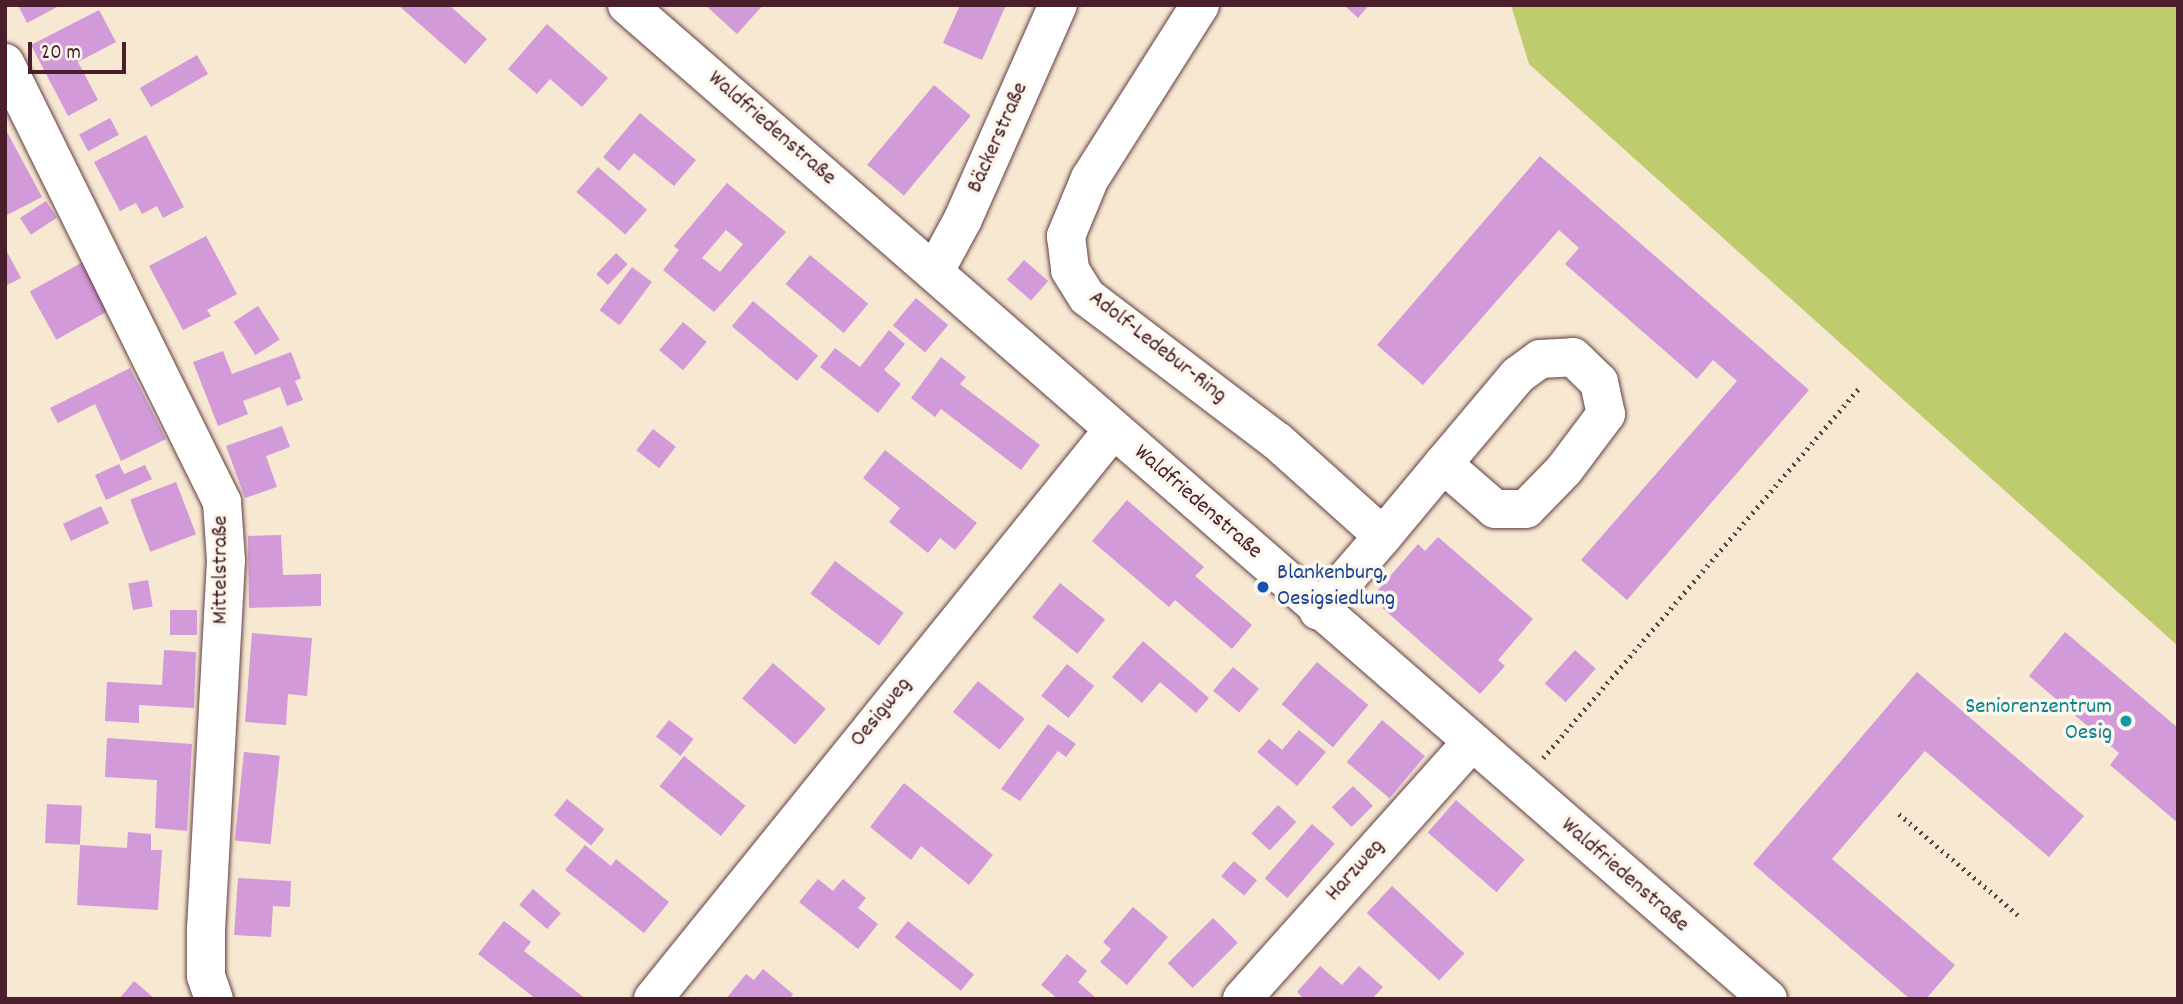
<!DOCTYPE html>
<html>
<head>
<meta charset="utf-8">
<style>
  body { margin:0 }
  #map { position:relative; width:2183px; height:1004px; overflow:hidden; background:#f6e8d1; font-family:Dekko,sans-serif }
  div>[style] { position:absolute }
  .green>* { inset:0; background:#bfcc6d }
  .building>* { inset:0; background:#d39ada; transform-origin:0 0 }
  .path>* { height:4.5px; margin-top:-2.25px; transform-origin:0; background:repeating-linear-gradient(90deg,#643d44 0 2px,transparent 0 7px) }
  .roads { filter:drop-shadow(0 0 2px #643d44) drop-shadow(0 0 2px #643d44) }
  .minor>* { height:38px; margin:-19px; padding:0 19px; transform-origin:19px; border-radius:19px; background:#fff }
  .dots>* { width:19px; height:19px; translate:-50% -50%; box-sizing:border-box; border:4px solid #fbf7ec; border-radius:50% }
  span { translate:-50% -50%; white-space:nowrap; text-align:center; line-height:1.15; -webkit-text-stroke:7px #fbf7ec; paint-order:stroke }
  .street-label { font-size:23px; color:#4a1f2b }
  .transit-label { font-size:23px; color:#164399 }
  .left { translate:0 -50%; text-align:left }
  .culture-label { font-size:23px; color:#0d838f }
  .right { translate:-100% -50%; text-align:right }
  .frame { position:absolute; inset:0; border:7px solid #4a1f2b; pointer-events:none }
  .scale { position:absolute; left:28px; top:42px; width:98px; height:32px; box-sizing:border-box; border:4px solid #4a1f2b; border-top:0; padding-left:9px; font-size:21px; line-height:24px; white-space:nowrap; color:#4a1f2b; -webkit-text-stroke:5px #fbf7ec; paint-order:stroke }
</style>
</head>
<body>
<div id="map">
  <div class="green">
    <div style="clip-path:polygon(1511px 5px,2178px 5px,2178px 646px,1529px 64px)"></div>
  </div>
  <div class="building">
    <div style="clip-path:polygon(18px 5px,61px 5px,27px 23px)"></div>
    <div style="clip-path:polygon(398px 5px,449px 5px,487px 39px,465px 64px)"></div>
    <div style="clip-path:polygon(705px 5px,763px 5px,737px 34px)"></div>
    <div style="clip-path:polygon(960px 5px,1006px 5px,982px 60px,943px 43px)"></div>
    <div style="clip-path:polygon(1344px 5px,1369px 5px,1358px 18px)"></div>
    <div style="clip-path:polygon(99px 10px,116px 42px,78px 62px,98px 100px,68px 116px,31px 45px)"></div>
    <div style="clip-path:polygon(547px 24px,608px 78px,582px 107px,550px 79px,537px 94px,508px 69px)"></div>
    <div style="left:197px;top:55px;width:22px;height:66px;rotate:60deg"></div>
    <div style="left:934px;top:85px;width:48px;height:104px;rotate:40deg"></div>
    <div style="clip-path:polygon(640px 113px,696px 160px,674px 186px,634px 153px,619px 171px,603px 157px)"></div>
    <div style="left:110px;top:118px;width:19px;height:35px;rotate:62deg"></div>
    <div style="clip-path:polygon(7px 132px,42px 197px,5px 216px,5px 133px)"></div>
    <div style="clip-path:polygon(146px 135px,184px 207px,163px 218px,157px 206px,142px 214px,136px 203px,120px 211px,94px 162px)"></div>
    <div style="clip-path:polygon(1540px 156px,1809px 390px,1627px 600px,1581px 560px,1737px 381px,1713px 360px,1697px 379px,1565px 264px,1579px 248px,1559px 230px,1423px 385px,1377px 345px)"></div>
    <div style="left:598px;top:167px;width:65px;height:33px;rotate:41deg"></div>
    <div style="clip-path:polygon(evenodd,727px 183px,786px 232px,714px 312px,663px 270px,679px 250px,674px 246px,727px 183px,726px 230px,743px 244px,720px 272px,702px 258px,726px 230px)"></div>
    <div style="left:46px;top:201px;width:20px;height:31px;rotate:57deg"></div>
    <div style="clip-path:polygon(206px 236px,237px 294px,207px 310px,211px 316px,183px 330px,149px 266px)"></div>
    <div style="clip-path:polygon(5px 248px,21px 278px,5px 286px)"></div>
    <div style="left:616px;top:253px;width:16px;height:29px;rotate:43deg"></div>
    <div style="left:810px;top:255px;width:76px;height:38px;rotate:40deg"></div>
    <div style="left:1024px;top:260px;width:32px;height:26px;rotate:41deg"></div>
    <div style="left:83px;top:262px;width:55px;height:61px;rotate:61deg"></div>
    <div style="left:632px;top:267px;width:25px;height:54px;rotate:37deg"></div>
    <div style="left:916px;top:298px;width:42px;height:36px;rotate:40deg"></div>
    <div style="left:753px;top:301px;width:85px;height:33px;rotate:40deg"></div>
    <div style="left:258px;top:306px;width:40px;height:29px;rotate:57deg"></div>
    <div style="left:683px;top:322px;width:31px;height:37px;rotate:40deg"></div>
    <div style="clip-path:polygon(889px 330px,905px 344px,884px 370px,901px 384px,878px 413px,820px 367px,835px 348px,860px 367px)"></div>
    <div style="clip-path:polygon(223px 351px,232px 374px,291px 352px,301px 378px,295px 381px,303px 400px,287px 406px,280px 387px,243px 401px,248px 414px,218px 426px,193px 362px)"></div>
    <div style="clip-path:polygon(941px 357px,966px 377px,960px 384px,1040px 445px,1021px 470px,941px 409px,935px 417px,911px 398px)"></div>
    <div style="clip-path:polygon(130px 368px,166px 439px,121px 461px,95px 404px,58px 423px,50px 408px)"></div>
    <div style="clip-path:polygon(282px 426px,290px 447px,266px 456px,277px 487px,245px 498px,226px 446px)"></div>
    <div style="left:653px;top:429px;width:29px;height:27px;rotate:38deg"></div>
    <div style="clip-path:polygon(885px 450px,977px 523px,955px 550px,940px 538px,928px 553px,889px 522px,900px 508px,863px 478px)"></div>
    <div style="clip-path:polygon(119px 464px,124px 474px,145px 465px,152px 479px,106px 500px,95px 475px)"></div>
    <div style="left:176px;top:482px;width:56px;height:49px;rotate:69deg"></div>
    <div style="clip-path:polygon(1127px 500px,1204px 567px,1195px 576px,1252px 625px,1232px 649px,1175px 600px,1169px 607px,1092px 541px)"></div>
    <div style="left:101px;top:506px;width:19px;height:42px;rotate:65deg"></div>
    <div style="clip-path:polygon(281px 535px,283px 575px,321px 574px,321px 606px,249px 608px,248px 536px)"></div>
    <div style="clip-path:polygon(1438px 537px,1533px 619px,1498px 660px,1505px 666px,1480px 694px,1371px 598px,1418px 544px,1425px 551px)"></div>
    <div style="left:835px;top:561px;width:86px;height:41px;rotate:37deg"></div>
    <div style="left:148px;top:580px;width:27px;height:20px;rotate:80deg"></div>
    <div style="left:1060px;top:583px;width:58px;height:44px;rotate:39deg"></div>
    <div style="left:197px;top:610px;width:25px;height:27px;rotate:90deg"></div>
    <div style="clip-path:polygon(2065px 632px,2178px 728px,2178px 823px,2110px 765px,2119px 753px,2029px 676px)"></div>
    <div style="clip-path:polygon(252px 633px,312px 638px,307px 696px,288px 694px,286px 725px,245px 722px)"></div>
    <div style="clip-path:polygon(1143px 641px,1209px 698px,1196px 713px,1160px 682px,1142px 703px,1112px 677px)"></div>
    <div style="clip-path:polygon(164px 650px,196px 652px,194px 708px,139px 705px,139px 723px,105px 721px,107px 682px,162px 685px)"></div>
    <div style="left:1575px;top:650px;width:28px;height:45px;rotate:42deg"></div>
    <div style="left:1317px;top:662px;width:67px;height:55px;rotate:40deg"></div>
    <div style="left:773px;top:663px;width:70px;height:47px;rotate:41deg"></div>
    <div style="left:1067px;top:664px;width:35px;height:41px;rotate:39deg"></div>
    <div style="left:1233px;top:667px;width:34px;height:31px;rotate:40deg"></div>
    <div style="clip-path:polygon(1917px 672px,2084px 816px,2049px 857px,1925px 751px,1832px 859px,1955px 965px,1926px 999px,1910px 999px,1753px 864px)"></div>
    <div style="left:978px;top:681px;width:60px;height:40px;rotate:39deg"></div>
    <div style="left:669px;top:720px;width:31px;height:21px;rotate:38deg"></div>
    <div style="left:1382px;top:720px;width:56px;height:55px;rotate:40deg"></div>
    <div style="clip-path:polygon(1048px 724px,1076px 744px,1066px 757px,1058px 751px,1020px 801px,1001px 789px)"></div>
    <div style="clip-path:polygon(1299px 730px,1326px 752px,1297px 786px,1257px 752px,1269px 739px,1282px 750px)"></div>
    <div style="clip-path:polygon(107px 738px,192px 744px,187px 831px,155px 828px,157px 780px,105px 777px)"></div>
    <div style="left:244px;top:752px;width:36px;height:89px;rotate:6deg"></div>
    <div style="left:684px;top:756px;width:79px;height:39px;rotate:39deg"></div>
    <div style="clip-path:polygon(904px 783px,993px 855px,969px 885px,921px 846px,911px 860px,870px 827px)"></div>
    <div style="left:1353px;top:786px;width:28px;height:30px;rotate:45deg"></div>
    <div style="left:567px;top:799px;width:48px;height:21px;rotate:39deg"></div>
    <div style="left:1456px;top:800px;width:91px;height:43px;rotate:41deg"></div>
    <div style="left:47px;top:804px;width:35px;height:39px;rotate:3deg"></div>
    <div style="left:1278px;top:805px;width:25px;height:39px;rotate:43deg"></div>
    <div style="left:1312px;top:824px;width:30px;height:72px;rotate:41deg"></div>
    <div style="clip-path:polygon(128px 832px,151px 834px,151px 850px,162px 850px,158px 910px,77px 905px,80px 845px,127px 848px)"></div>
    <div style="clip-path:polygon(585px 845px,611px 866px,616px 859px,669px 902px,644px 933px,565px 870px)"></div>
    <div style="left:1234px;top:861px;width:30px;height:20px;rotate:40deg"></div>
    <div style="clip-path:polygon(238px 878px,291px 881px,290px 907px,273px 906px,271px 937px,234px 935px)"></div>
    <div style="clip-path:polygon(818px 879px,833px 891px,843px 879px,866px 898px,858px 908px,878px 924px,858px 949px,799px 902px)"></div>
    <div style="left:1392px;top:886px;width:99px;height:37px;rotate:43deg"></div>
    <div style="left:533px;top:889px;width:37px;height:21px;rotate:41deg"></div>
    <div style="clip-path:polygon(1133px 907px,1168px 937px,1127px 985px,1100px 962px,1111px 949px,1103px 942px)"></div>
    <div style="left:1213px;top:918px;width:35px;height:64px;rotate:45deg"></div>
    <div style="clip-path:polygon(504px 921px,531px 942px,524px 951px,586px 999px,536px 999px,478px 954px)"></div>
    <div style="left:908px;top:921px;width:85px;height:21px;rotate:39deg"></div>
    <div style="clip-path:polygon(1067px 954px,1087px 971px,1078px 982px,1097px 999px,1058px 999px,1041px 985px)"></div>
    <div style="clip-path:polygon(1320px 966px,1342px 985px,1359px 966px,1383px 987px,1372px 999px,1304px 999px,1297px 992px)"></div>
    <div style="clip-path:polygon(763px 969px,793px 994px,790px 999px,726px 999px,746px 974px,754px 980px)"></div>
    <div style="clip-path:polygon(134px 981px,155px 999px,119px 999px)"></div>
  </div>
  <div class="path">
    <div style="left:1543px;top:758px;width:488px;rotate:-49.5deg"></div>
    <div style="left:1899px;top:814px;width:156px;rotate:40.3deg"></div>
  </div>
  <div class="roads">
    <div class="minor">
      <div style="left:627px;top:5px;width:1513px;rotate:41.06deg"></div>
      <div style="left:1200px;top:5px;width:205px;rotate:122.4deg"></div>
      <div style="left:1090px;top:178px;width:63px;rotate:112.5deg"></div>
      <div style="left:1066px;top:236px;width:34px;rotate:83deg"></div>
      <div style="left:1070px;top:270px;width:32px;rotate:58deg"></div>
      <div style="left:1087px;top:297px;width:238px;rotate:37.2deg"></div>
      <div style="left:1277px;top:441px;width:142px;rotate:41.9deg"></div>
      <div style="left:1383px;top:536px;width:99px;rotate:130.9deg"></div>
      <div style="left:5px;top:63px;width:490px;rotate:63.7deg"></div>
      <div style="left:222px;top:502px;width:58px;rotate:86.1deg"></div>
      <div style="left:226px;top:560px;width:371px;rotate:93.1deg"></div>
      <div style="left:206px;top:930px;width:46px;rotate:90deg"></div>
      <div style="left:206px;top:976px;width:24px;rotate:71deg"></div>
      <div style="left:936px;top:269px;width:57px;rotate:-61.6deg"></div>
      <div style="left:963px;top:219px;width:234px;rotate:-66.1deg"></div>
      <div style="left:1383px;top:536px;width:94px;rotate:-50.2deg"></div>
      <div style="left:1443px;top:464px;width:116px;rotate:-49.9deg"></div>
      <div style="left:1518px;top:375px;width:27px;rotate:-36deg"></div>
      <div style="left:1540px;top:359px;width:33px;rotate:-3deg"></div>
      <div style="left:1573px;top:357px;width:36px;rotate:44deg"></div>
      <div style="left:1599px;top:382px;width:33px;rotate:78deg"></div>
      <div style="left:1606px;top:414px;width:70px;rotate:126.9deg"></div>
      <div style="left:1564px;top:470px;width:54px;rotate:134.3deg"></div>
      <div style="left:1526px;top:509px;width:31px;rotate:180deg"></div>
      <div style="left:1495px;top:509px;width:69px;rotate:-139.1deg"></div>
      <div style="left:653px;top:999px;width:732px;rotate:-51.05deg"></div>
      <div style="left:1242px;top:999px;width:343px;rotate:-48.2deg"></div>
    </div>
  </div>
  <div class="dots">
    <div style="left:1263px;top:587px;background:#1a4fb4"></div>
    <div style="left:2126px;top:721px;background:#0f9aa8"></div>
  </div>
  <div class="street-label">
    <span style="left:771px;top:129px;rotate:41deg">Waldfriedenstraße</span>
    <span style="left:999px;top:138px;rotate:-66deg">Bäckerstraße</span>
    <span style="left:1157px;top:348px;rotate:38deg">Adolf-Ledebur-Ring</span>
    <span style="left:1197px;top:503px;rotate:41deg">Waldfriedenstraße</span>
    <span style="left:222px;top:570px;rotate:-90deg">Mittelstraße</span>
    <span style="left:882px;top:713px;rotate:-51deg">Oesigweg</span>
    <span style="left:1356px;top:871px;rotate:-48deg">Harzweg</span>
    <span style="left:1624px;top:876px;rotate:41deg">Waldfriedenstraße</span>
  </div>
  <div class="transit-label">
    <span class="left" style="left:1277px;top:587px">Blankenburg,<br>Oesigsiedlung</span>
  </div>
  <div class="culture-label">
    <span class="right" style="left:2112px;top:721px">Seniorenzentrum<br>Oesig</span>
  </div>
  <div class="frame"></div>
  <div class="scale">20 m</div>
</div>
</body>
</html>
